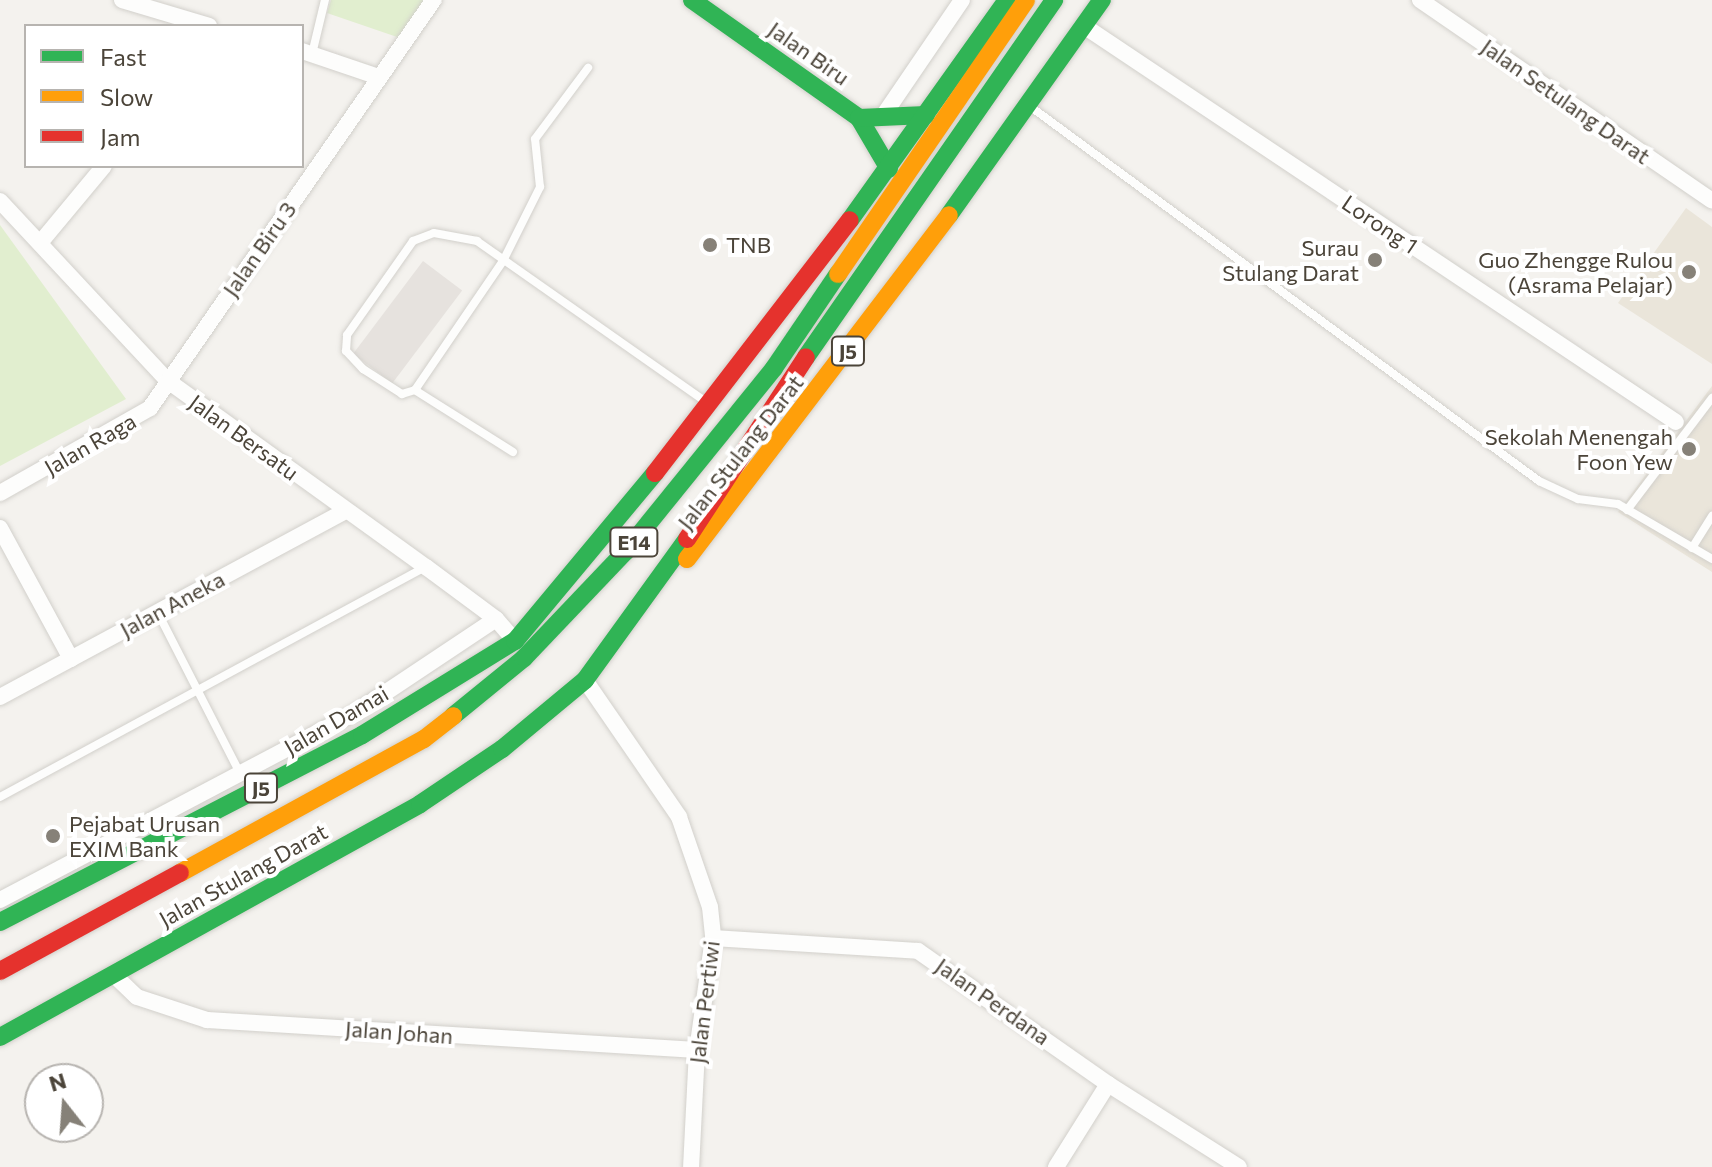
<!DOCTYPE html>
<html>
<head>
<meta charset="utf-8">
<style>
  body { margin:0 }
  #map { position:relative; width:1712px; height:1167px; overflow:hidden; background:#f4f2ee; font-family:Commissioner,sans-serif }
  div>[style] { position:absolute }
  .industrial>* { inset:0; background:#e6e2de; transform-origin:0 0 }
  .education>* { inset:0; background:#eae5da }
  .green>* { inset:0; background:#e1eecf }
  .roads { filter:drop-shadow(0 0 2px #d2d0cb) drop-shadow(0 0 2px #d2d0cb) }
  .lane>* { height:8px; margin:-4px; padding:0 4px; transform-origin:4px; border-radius:4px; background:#fdfdfc }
  .street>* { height:16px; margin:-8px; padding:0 8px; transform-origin:8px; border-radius:8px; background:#fdfdfc }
  .fast>* { height:18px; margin:-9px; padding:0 9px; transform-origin:9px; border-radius:9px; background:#30b455 }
  .slow>* { height:18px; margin:-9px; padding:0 9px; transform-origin:9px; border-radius:9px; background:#ff9f0a }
  .jam>* { height:18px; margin:-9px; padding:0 9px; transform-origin:9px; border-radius:9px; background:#e5322d }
  .dots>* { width:22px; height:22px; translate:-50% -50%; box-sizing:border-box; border:4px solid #fff; border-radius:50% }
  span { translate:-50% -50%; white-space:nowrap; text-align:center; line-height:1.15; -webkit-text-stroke:8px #fff; paint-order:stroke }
  .shield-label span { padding:2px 6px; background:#fff; border:2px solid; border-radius:6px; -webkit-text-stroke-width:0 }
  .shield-label { font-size:20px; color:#4b4439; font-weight:700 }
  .street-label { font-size:22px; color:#4b4439 }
  .poi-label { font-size:22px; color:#4b4439 }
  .left { translate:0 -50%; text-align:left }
  .right { translate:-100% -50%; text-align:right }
  .legend { position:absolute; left:24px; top:24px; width:280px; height:144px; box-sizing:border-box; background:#fff; border:2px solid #b7b4b0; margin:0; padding:10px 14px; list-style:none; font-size:24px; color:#4b4439 }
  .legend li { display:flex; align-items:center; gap:16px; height:40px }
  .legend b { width:40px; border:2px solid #b7b4b0 }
  .north { position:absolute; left:24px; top:1063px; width:80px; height:80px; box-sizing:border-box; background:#fff; border:2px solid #b7b4b0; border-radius:50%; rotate:343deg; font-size:22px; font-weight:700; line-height:32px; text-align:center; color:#4b4439 }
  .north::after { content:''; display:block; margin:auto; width:28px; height:36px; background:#868178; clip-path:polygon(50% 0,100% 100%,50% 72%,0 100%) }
</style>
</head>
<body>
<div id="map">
  <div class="industrial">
    <div style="left:423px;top:261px;width:49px;height:116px;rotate:37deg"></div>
  </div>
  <div class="education">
    <div style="clip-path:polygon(1686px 208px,1712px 227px,1712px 364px,1618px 303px)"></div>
    <div style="clip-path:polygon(1712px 386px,1712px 572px,1618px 512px)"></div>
  </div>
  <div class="green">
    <div style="clip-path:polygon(331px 0,426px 0,400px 38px,327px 13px)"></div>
    <div style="clip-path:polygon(0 225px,126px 399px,0 466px)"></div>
  </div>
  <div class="roads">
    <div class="lane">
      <div style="left:312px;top:54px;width:56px;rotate:-76.5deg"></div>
      <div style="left:1031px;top:107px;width:631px;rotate:36.36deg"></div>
      <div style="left:1539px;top:481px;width:43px;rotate:24.8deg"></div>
      <div style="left:1578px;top:499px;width:40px;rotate:7.1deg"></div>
      <div style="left:1618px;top:504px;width:109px;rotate:30.3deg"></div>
      <div style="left:415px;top:390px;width:156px;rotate:-55.7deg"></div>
      <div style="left:503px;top:261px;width:83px;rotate:-63.4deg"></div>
      <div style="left:540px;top:187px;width:48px;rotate:-95.9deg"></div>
      <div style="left:535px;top:139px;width:89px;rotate:-53.3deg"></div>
      <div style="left:513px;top:452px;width:116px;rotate:-147.7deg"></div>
      <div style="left:415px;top:390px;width:14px;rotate:163deg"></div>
      <div style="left:402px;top:394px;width:46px;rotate:-147.3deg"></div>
      <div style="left:363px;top:369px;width:25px;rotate:-133deg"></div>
      <div style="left:346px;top:351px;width:16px;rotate:-86deg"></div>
      <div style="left:347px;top:335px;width:115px;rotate:-54.9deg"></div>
      <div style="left:413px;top:241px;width:22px;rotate:-21deg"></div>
      <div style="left:434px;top:233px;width:44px;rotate:10.5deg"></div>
      <div style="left:477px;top:241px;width:280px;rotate:35.1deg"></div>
      <div style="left:1627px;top:510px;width:141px;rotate:-52.8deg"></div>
      <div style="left:1692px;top:548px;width:38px;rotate:-58deg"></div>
      <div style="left:158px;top:613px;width:180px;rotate:62.9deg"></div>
      <div style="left:0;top:797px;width:484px;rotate:-28.4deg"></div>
    </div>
    <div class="street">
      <div style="left:122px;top:0;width:91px;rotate:16.6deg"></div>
      <div style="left:1420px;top:0;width:354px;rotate:34.5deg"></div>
      <div style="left:1084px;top:26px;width:712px;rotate:33.78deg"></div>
      <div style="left:302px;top:51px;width:81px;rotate:18.7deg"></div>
      <div style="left:883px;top:116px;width:140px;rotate:-55.7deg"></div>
      <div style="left:0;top:201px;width:246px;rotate:47deg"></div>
      <div style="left:168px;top:381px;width:318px;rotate:35.8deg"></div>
      <div style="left:426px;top:567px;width:87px;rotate:36.6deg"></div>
      <div style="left:496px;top:619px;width:29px;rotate:49deg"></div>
      <div style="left:40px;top:243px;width:100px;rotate:-50.3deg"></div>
      <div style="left:0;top:493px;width:172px;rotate:-29.5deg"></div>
      <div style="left:150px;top:408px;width:497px;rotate:-55.2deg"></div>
      <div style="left:0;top:528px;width:149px;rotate:61.5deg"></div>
      <div style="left:585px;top:680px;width:166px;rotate:55.5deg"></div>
      <div style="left:679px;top:817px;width:95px;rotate:71deg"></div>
      <div style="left:710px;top:907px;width:31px;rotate:84deg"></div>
      <div style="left:713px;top:938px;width:113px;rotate:98.1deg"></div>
      <div style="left:697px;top:1050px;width:117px;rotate:92.9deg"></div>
      <div style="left:0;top:697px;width:392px;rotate:-28.3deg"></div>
      <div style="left:0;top:900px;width:401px;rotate:-27.8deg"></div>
      <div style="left:355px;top:713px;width:169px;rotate:-33.7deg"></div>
      <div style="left:713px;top:938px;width:205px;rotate:3.6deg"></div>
      <div style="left:918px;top:951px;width:232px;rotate:35deg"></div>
      <div style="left:1108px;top:1084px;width:155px;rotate:32.4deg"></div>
      <div style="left:115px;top:976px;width:30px;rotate:44deg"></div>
      <div style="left:137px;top:997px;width:74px;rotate:18.2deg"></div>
      <div style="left:207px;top:1020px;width:491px;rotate:3.5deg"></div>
      <div style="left:1056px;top:1167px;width:98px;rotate:-57.9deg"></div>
    </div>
    <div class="fast">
      <div style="left:692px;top:0;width:204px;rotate:35.2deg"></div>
      <div style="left:859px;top:118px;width:59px;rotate:59.5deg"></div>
      <div style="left:859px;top:118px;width:67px;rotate:-2.6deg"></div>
      <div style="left:949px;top:215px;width:264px;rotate:-54.6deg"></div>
      <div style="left:850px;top:220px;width:270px;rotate:-54.5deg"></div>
      <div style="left:806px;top:357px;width:435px;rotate:-55.2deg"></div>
      <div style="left:453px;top:716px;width:92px;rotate:-39.2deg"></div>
      <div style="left:524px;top:658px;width:148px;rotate:-46.4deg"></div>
      <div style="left:626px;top:551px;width:235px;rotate:-51deg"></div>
      <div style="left:774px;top:368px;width:114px;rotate:-55.8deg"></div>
      <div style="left:0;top:922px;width:407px;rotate:-27.3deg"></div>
      <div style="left:362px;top:735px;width:180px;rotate:-31.6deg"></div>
      <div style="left:515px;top:641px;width:219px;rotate:-50.2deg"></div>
      <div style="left:0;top:1037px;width:480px;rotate:-29deg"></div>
      <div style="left:420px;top:804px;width:99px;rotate:-33.9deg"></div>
      <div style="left:502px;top:749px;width:108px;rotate:-39.7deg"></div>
      <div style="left:585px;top:680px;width:174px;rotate:-54.1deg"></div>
    </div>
    <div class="slow">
      <div style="left:838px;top:274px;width:332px;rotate:-55.5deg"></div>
      <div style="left:687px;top:559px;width:432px;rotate:-52.7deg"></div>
      <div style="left:180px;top:873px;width:278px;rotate:-28.8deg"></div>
      <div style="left:424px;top:739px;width:37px;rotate:-38deg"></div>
    </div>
    <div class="jam">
      <div style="left:655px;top:473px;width:319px;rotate:-52.4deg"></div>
      <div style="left:687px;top:539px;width:217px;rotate:-56.8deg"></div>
      <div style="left:0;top:971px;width:205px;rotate:-28.6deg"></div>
    </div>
  </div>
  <div class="dots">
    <div style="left:710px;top:245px;background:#868178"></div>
    <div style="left:1375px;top:260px;background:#868178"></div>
    <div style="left:1689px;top:272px;background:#868178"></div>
    <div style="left:1689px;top:449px;background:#868178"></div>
    <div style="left:53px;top:836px;background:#868178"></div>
  </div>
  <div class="shield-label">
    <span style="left:848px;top:351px">J5</span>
    <span style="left:634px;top:542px">E14</span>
    <span style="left:261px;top:788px">J5</span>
  </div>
  <div class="street-label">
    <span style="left:809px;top:53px;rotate:35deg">Jalan Biru</span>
    <span style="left:1566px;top:101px;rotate:35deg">Jalan Setulang Darat</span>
    <span style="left:1380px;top:224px;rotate:34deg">Lorong 1</span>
    <span style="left:259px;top:249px;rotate:-55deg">Jalan Biru 3</span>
    <span style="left:244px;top:437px;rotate:36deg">Jalan Bersatu</span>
    <span style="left:90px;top:444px;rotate:-30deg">Jalan Raga</span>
    <span style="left:740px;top:452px;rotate:-52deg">Jalan Stulang Darat</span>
    <span style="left:172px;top:604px;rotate:-28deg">Jalan Aneka</span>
    <span style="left:336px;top:720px;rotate:-30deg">Jalan Damai</span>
    <span style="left:243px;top:875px;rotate:-29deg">Jalan Stulang Darat</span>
    <span style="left:993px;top:1001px;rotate:35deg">Jalan Perdana</span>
    <span style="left:704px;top:1002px;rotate:-83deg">Jalan Pertiwi</span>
    <span style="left:399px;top:1032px;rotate:4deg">Jalan Johan</span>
  </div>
  <div class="poi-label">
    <span class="left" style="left:726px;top:245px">TNB</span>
    <span class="right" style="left:1359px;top:260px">Surau<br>Stulang Darat</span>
    <span class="right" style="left:1673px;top:272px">Guo Zhengge Rulou<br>(Asrama Pelajar)</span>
    <span class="right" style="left:1673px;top:449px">Sekolah Menengah<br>Foon Yew</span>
    <span class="left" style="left:69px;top:836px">Pejabat Urusan<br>EXIM Bank</span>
  </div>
  <ul class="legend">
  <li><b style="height:10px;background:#30b455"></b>Fast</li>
  <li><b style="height:10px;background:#ff9f0a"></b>Slow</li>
  <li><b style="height:10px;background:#e5322d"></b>Jam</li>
  </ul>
  <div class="north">N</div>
</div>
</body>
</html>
